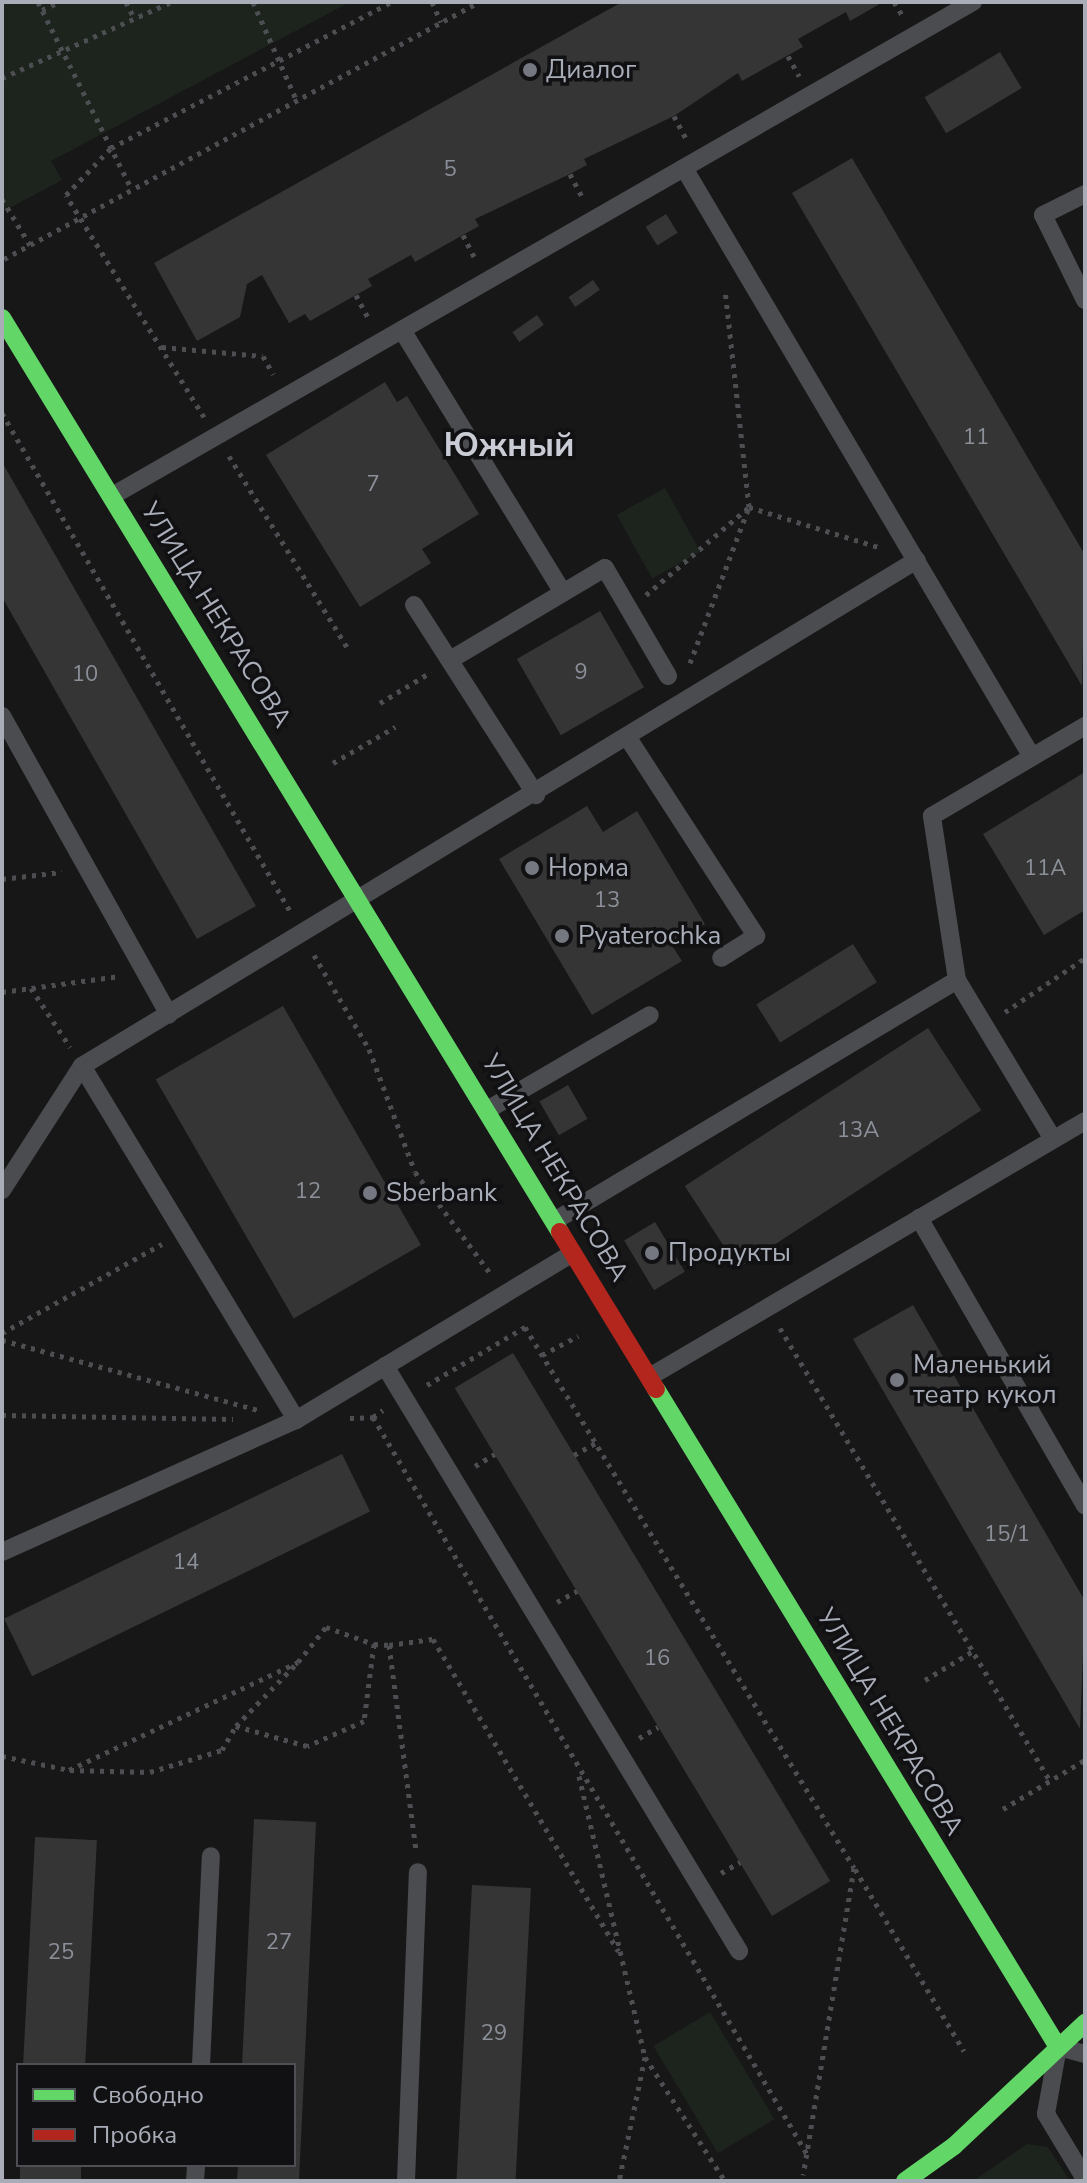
<!DOCTYPE html>
<html>
<head>
<meta charset="utf-8">
<style>
  body { margin:0 }
  #map { position:relative; width:1087px; height:2183px; overflow:hidden; background:#171717; font-family:"Nunito Sans",sans-serif }
  div>[style] { position:absolute }
  .green>* { inset:0; background:#1d241e; transform-origin:0 0 }
  .building>* { inset:0; background:#353536; transform-origin:0 0 }
  .path>* { height:5px; margin-top:-2.5px; transform-origin:0; background:repeating-linear-gradient(90deg,#4d4e52 0 4px,transparent 0 10px) }
  .lane>* { height:18px; margin:-9px; padding:0 9px; transform-origin:9px; border-radius:9px; background:#4b4c50 }
  .fast>* { height:18px; margin:-9px; padding:0 9px; transform-origin:9px; border-radius:9px; background:#63d668 }
  .jam>* { height:18px; margin:-9px; padding:0 9px; transform-origin:9px; border-radius:9px; background:#b3261e }
  .dots>* { width:22px; height:22px; translate:-50% -50%; box-sizing:border-box; border:4px solid #111113; border-radius:50% }
  span { translate:-50% -50%; white-space:nowrap; text-align:center; line-height:1.15; -webkit-text-stroke:7px #111113; paint-order:stroke }
  .number-label { font-size:22px; color:#8b8f98 }
  .number-label span { -webkit-text-stroke-width:0 }
  .poi-label { font-size:26px; color:#a8adb8 }
  .left { translate:0 -50%; text-align:left }
  .street-label { font-size:26px; color:#a8adb8 }
  .district-label { font-size:34px; color:#c9ccd4; font-weight:700 }
  .frame { position:absolute; inset:0; border:4px solid #a8adb8; pointer-events:none }
  .legend { position:absolute; left:16px; top:2063px; width:280px; height:104px; box-sizing:border-box; background:#111113; border:2px solid #4d4f55; margin:0; padding:10px 14px; list-style:none; font-size:24px; color:#a8adb8 }
  .legend li { display:flex; align-items:center; gap:16px; height:40px }
  .legend b { width:40px; border:2px solid #4d4f55 }
</style>
</head>
<body>
<div id="map">
  <div class="green">
    <div style="clip-path:polygon(2px 2px,350px 2px,51px 161px,62px 180px,2px 212px)"></div>
    <div style="left:665px;top:488px;width:73px;height:55px;rotate:61deg"></div>
    <div style="left:710px;top:2012px;width:125px;height:66px;rotate:59deg"></div>
    <div style="clip-path:polygon(1027px 2144px,1048px 2147px,1070px 2181px,973px 2181px)"></div>
  </div>
  <div class="building">
    <div style="clip-path:polygon(622px 2px,883px 2px,850px 21px,846px 12px,798px 39px,803px 47px,742px 81px,738px 73px,674px 116px,584px 159px,587px 165px,570px 174px,475px 219px,479px 226px,415px 262px,411px 255px,368px 279px,372px 286px,310px 321px,305px 314px,289px 323px,262px 275px,247px 284px,240px 317px,197px 341px,154px 263px)"></div>
    <div style="left:1000px;top:52px;width:42px;height:88px;rotate:59deg"></div>
    <div style="clip-path:polygon(852px 158px,1085px 555px,1082px 686px,792px 193px)"></div>
    <div style="left:666px;top:214px;width:22px;height:24px;rotate:58deg"></div>
    <div style="left:593px;top:280px;width:12px;height:30px;rotate:55deg"></div>
    <div style="left:537px;top:315px;width:12px;height:30px;rotate:55deg"></div>
    <div style="clip-path:polygon(385px 382px,397px 402px,407px 396px,479px 514px,422px 549px,431px 563px,360px 607px,266px 455px)"></div>
    <div style="clip-path:polygon(2px 462px,256px 906px,197px 939px,2px 597px)"></div>
    <div style="left:600px;top:611px;width:88px;height:96px;rotate:60deg"></div>
    <div style="clip-path:polygon(1085px 772px,1085px 910px,1044px 935px,983px 834px)"></div>
    <div style="clip-path:polygon(587px 806px,603px 832px,637px 811px,705px 924px,671px 944px,682px 961px,592px 1015px,499px 859px)"></div>
    <div style="left:853px;top:944px;width:45px;height:114px;rotate:58deg"></div>
    <div style="left:283px;top:1006px;width:276px;height:147px;rotate:60deg"></div>
    <div style="left:928px;top:1028px;width:98px;height:290px;rotate:57deg"></div>
    <div style="left:568px;top:1085px;width:39px;height:33px;rotate:60deg"></div>
    <div style="left:655px;top:1222px;width:58px;height:36px;rotate:59deg"></div>
    <div style="clip-path:polygon(913px 1305px,1085px 1601px,1080px 1729px,853px 1339px)"></div>
    <div style="left:513px;top:1353px;width:616px;height:68px;rotate:59deg"></div>
    <div style="left:342px;top:1454px;width:64px;height:376px;rotate:64deg"></div>
    <div style="clip-path:polygon(254px 1819px,316px 1822px,299px 2181px,237px 2181px,238px 2165px,294px 2165px,294px 2065px,242px 2065px)"></div>
    <div style="left:35px;top:1837px;width:62px;height:228px;rotate:3deg"></div>
    <div style="left:472px;top:1885px;width:59px;height:296px;rotate:3deg"></div>
    <div style="left:20px;top:2165px;width:61px;height:16px"></div>
  </div>
  <div class="path">
    <div style="left:38px;top:2px;width:210px;rotate:63.4deg"></div>
    <div style="left:126px;top:2px;width:18px;rotate:63deg"></div>
    <div style="left:253px;top:2px;width:106px;rotate:66.1deg"></div>
    <div style="left:432px;top:2px;width:22px;rotate:66deg"></div>
    <div style="left:894px;top:2px;width:15px;rotate:58deg"></div>
    <div style="left:42px;top:10px;width:19px;rotate:-25deg"></div>
    <div style="left:788px;top:56px;width:23px;rotate:61deg"></div>
    <div style="left:2px;top:78px;width:185px;rotate:-24.2deg"></div>
    <div style="left:674px;top:116px;width:27px;rotate:62deg"></div>
    <div style="left:570px;top:174px;width:27px;rotate:62deg"></div>
    <div style="left:2px;top:199px;width:54px;rotate:58.7deg"></div>
    <div style="left:463px;top:235px;width:27px;rotate:63deg"></div>
    <div style="left:4px;top:259px;width:540px;rotate:-28.42deg"></div>
    <div style="left:356px;top:295px;width:27px;rotate:62deg"></div>
    <div style="left:162px;top:347px;width:101px;rotate:5.1deg"></div>
    <div style="left:263px;top:356px;width:21px;rotate:61deg"></div>
    <div style="left:2px;top:413px;width:575px;rotate:59.96deg"></div>
    <div style="left:204px;top:417px;width:261px;rotate:-121.9deg"></div>
    <div style="left:66px;top:195px;width:65px;rotate:-46.2deg"></div>
    <div style="left:111px;top:148px;width:317px;rotate:-27.5deg"></div>
    <div style="left:229px;top:456px;width:227px;rotate:58.3deg"></div>
    <div style="left:646px;top:595px;width:135px;rotate:-40.5deg"></div>
    <div style="left:749px;top:507px;width:135px;rotate:17.2deg"></div>
    <div style="left:690px;top:663px;width:167px;rotate:-69.3deg"></div>
    <div style="left:749px;top:507px;width:219px;rotate:-96.3deg"></div>
    <div style="left:380px;top:703px;width:60px;rotate:-31.3deg"></div>
    <div style="left:333px;top:763px;width:72px;rotate:-30.1deg"></div>
    <div style="left:2px;top:879px;width:60px;rotate:-6.7deg"></div>
    <div style="left:314px;top:955px;width:109px;rotate:59.7deg"></div>
    <div style="left:369px;top:1049px;width:131px;rotate:69.5deg"></div>
    <div style="left:415px;top:1172px;width:126px;rotate:53.4deg"></div>
    <div style="left:31px;top:988px;width:71px;rotate:56.5deg"></div>
    <div style="left:2px;top:992px;width:119px;rotate:-7.7deg"></div>
    <div style="left:1005px;top:1012px;width:97px;rotate:-34deg"></div>
    <div style="left:780px;top:1328px;width:527px;rotate:59.2deg"></div>
    <div style="left:2px;top:1333px;width:183px;rotate:-29.1deg"></div>
    <div style="left:2px;top:1340px;width:265px;rotate:15.3deg"></div>
    <div style="left:542px;top:1355px;width:41px;rotate:-27.8deg"></div>
    <div style="left:427px;top:1385px;width:114px;rotate:-30.6deg"></div>
    <div style="left:525px;top:1327px;width:633px;rotate:58.69deg"></div>
    <div style="left:854px;top:1868px;width:311px;rotate:99.4deg"></div>
    <div style="left:2px;top:1415px;width:231px;rotate:1deg"></div>
    <div style="left:373px;top:1417px;width:12px;rotate:-35deg"></div>
    <div style="left:350px;top:1418px;width:23px;rotate:-2deg"></div>
    <div style="left:373px;top:1417px;width:855px;rotate:59.51deg"></div>
    <div style="left:574px;top:1455px;width:25px;rotate:-29deg"></div>
    <div style="left:475px;top:1466px;width:23px;rotate:-31deg"></div>
    <div style="left:557px;top:1602px;width:23px;rotate:-29deg"></div>
    <div style="left:374px;top:1644px;width:15px;rotate:4deg"></div>
    <div style="left:389px;top:1645px;width:207px;rotate:82.5deg"></div>
    <div style="left:389px;top:1645px;width:44px;rotate:-7.8deg"></div>
    <div style="left:433px;top:1639px;width:363px;rotate:59.3deg"></div>
    <div style="left:925px;top:1680px;width:56px;rotate:-31.1deg"></div>
    <div style="left:639px;top:1738px;width:22px;rotate:-30deg"></div>
    <div style="left:2px;top:1756px;width:68px;rotate:11.8deg"></div>
    <div style="left:69px;top:1770px;width:253px;rotate:-25.2deg"></div>
    <div style="left:298px;top:1662px;width:45px;rotate:-51.3deg"></div>
    <div style="left:326px;top:1627px;width:51px;rotate:19.5deg"></div>
    <div style="left:374px;top:1644px;width:78px;rotate:97.4deg"></div>
    <div style="left:364px;top:1721px;width:62px;rotate:156.3deg"></div>
    <div style="left:307px;top:1746px;width:74px;rotate:-164.3deg"></div>
    <div style="left:236px;top:1726px;width:89px;rotate:-45.9deg"></div>
    <div style="left:70px;top:1770px;width:80px;rotate:1.4deg"></div>
    <div style="left:150px;top:1772px;width:75px;rotate:-17deg"></div>
    <div style="left:222px;top:1750px;width:28px;rotate:-60deg"></div>
    <div style="left:579px;top:1776px;width:289px;rotate:76.8deg"></div>
    <div style="left:645px;top:2057px;width:127px;rotate:101.8deg"></div>
    <div style="left:1003px;top:1809px;width:96px;rotate:-30.9deg"></div>
    <div style="left:855px;top:1869px;width:212px;rotate:59.1deg"></div>
    <div style="left:721px;top:1873px;width:22px;rotate:-30deg"></div>
    <div style="left:645px;top:2057px;width:148px;rotate:57.2deg"></div>
  </div>
  <div class="lane">
    <div style="left:684px;top:168px;width:684px;rotate:59.42deg"></div>
    <div style="left:1085px;top:194px;width:47px;rotate:153.4deg"></div>
    <div style="left:1043px;top:215px;width:95px;rotate:63.7deg"></div>
    <div style="left:402px;top:330px;width:308px;rotate:58.5deg"></div>
    <div style="left:112px;top:496px;width:993px;rotate:-29.85deg"></div>
    <div style="left:414px;top:605px;width:226px;rotate:57.3deg"></div>
    <div style="left:450px;top:660px;width:180px;rotate:-30.7deg"></div>
    <div style="left:605px;top:568px;width:125px;rotate:59.7deg"></div>
    <div style="left:2px;top:716px;width:342px;rotate:60.8deg"></div>
    <div style="left:628px;top:738px;width:236px;rotate:57.1deg"></div>
    <div style="left:756px;top:936px;width:41px;rotate:147.8deg"></div>
    <div style="left:957px;top:980px;width:186px;rotate:58.9deg"></div>
    <div style="left:82px;top:1066px;width:414px;rotate:58.8deg"></div>
    <div style="left:296px;top:1420px;width:323px;rotate:-31.1deg"></div>
    <div style="left:489px;top:1109px;width:186px;rotate:-30.3deg"></div>
    <div style="left:2px;top:1190px;width:148px;rotate:-57.2deg"></div>
    <div style="left:82px;top:1066px;width:976px;rotate:-31.22deg"></div>
    <div style="left:919px;top:1218px;width:332px;rotate:60deg"></div>
    <div style="left:556px;top:1220px;width:467px;rotate:-30.9deg"></div>
    <div style="left:957px;top:980px;width:166px;rotate:-98.7deg"></div>
    <div style="left:932px;top:816px;width:178px;rotate:-30.5deg"></div>
    <div style="left:385px;top:1366px;width:684px;rotate:58.82deg"></div>
    <div style="left:651px;top:1376px;width:503px;rotate:-30.44deg"></div>
    <div style="left:2px;top:1552px;width:322px;rotate:-24.2deg"></div>
    <div style="left:1085px;top:2054px;width:28px;rotate:-165deg"></div>
    <div style="left:1058px;top:2047px;width:68px;rotate:100.2deg"></div>
    <div style="left:1046px;top:2114px;width:76px;rotate:59deg"></div>
    <div style="left:201px;top:2065px;width:209px;rotate:-87.3deg"></div>
    <div style="left:195px;top:2181px;width:16px;rotate:-86deg"></div>
    <div style="left:406px;top:2181px;width:309px;rotate:-87.8deg"></div>
  </div>
  <div class="fast">
    <div style="left:2px;top:318px;width:1071px;rotate:58.6deg"></div>
    <div style="left:656px;top:1389px;width:771px;rotate:58.58deg"></div>
    <div style="left:905px;top:2181px;width:60px;rotate:-35.5deg"></div>
    <div style="left:954px;top:2146px;width:180px;rotate:-43.2deg"></div>
  </div>
  <div class="jam">
    <div style="left:560px;top:1232px;width:184px;rotate:58.6deg"></div>
  </div>
  <div class="dots">
    <div style="left:530px;top:70px;background:#757880"></div>
    <div style="left:532px;top:868px;background:#757880"></div>
    <div style="left:562px;top:936px;background:#757880"></div>
    <div style="left:370px;top:1193px;background:#757880"></div>
    <div style="left:652px;top:1253px;background:#757880"></div>
    <div style="left:897px;top:1380px;background:#757880"></div>
  </div>
  <div class="number-label">
    <span style="left:450px;top:170px">5</span>
    <span style="left:976px;top:438px">11</span>
    <span style="left:373px;top:485px">7</span>
    <span style="left:581px;top:673px">9</span>
    <span style="left:85px;top:675px">10</span>
    <span style="left:1045px;top:869px">11А</span>
    <span style="left:607px;top:901px">13</span>
    <span style="left:858px;top:1131px">13А</span>
    <span style="left:308px;top:1192px">12</span>
    <span style="left:1007px;top:1535px">15/1</span>
    <span style="left:186px;top:1563px">14</span>
    <span style="left:657px;top:1659px">16</span>
    <span style="left:279px;top:1943px">27</span>
    <span style="left:61px;top:1953px">25</span>
    <span style="left:494px;top:2034px">29</span>
  </div>
  <div class="poi-label">
    <span class="left" style="left:546px;top:70px">Диалог</span>
    <span class="left" style="left:548px;top:868px">Норма</span>
    <span class="left" style="left:578px;top:936px">Pyaterochka</span>
    <span class="left" style="left:386px;top:1193px">Sberbank</span>
    <span class="left" style="left:668px;top:1253px">Продукты</span>
    <span class="left" style="left:913px;top:1380px">Маленький<br>театр кукол</span>
  </div>
  <div class="street-label">
    <span style="left:216px;top:615px;rotate:58deg">УЛИЦА НЕКРАСОВА</span>
    <span style="left:555px;top:1168px;rotate:59deg">УЛИЦА НЕКРАСОВА</span>
    <span style="left:890px;top:1722px;rotate:59deg">УЛИЦА НЕКРАСОВА</span>
  </div>
  <div class="district-label">
    <span style="left:509px;top:446px">Южный</span>
  </div>
  <div class="frame"></div>
  <ul class="legend">
  <li><b style="height:10px;background:#63d668"></b>Свободно</li>
  <li><b style="height:10px;background:#b3261e"></b>Пробка</li>
  </ul>
</div>
</body>
</html>
